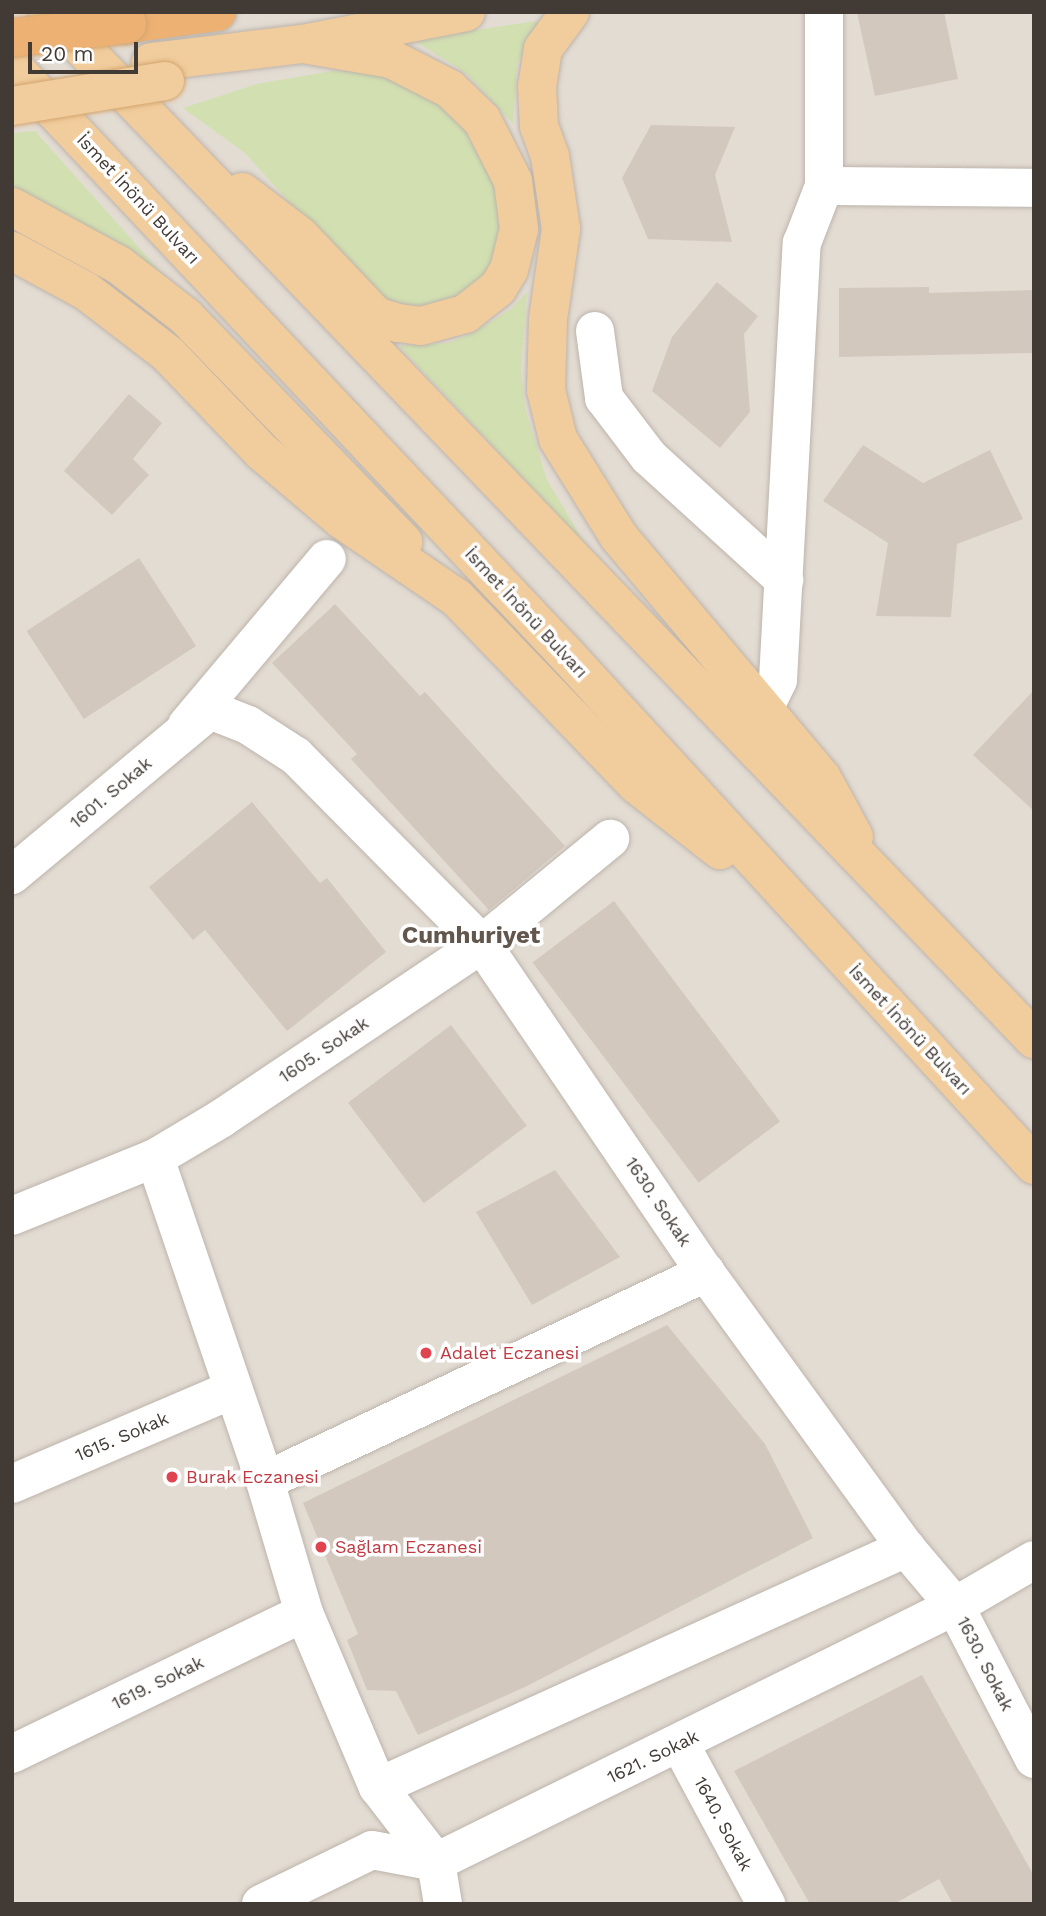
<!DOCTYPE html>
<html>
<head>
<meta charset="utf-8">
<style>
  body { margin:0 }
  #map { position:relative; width:1046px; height:1916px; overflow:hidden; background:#f0ebe4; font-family:"Work Sans",sans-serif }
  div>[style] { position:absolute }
  .residential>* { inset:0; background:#e3dcd3; transform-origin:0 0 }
  .green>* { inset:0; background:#d2e0b1 }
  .building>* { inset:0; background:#d3c8be; transform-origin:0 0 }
  .roads { filter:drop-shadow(0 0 2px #bdb4ab) drop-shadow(0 0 2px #bdb4ab) }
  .minor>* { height:38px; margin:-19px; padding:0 19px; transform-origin:19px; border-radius:19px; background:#fff }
  .major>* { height:38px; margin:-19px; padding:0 19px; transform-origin:19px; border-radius:19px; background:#f1cc9c }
  .highway>* { height:38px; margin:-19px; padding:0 19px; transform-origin:19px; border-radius:19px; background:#ecb173 }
  .bridges { filter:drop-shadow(0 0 2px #d4a56e) drop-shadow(0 0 2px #d4a56e) }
  .major-bridge>* { height:38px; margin:-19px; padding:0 19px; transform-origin:19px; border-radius:19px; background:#f1cc9c }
  .highway-bridge>* { height:38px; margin:-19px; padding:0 19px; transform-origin:19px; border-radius:19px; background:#ecb173 }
  .dots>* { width:19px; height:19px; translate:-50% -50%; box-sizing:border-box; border:4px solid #fff; border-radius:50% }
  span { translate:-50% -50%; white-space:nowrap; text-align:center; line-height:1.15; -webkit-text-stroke:7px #fff; paint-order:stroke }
  .street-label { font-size:18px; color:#413a35 }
  .health-label { font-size:18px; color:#be3a42 }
  .left { translate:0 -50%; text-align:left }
  .district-label { font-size:24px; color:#63574d; font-weight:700 }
  .frame { position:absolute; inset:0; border:14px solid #413a35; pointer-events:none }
  .scale { position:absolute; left:28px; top:42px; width:110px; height:32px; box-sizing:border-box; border:4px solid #413a35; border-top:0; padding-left:9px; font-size:21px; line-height:24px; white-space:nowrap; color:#413a35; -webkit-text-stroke:5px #fff; paint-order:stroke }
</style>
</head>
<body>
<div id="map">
  <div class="residential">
    <div style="left:12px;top:12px;width:1022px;height:1892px"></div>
  </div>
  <div class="green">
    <div style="clip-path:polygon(538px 21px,517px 64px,513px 124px,467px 74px,412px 39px)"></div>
    <div style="clip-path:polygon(332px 71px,368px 71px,444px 100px,501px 178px,499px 267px,467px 299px,418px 311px,372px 295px,245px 153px,183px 108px,257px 84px)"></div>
    <div style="clip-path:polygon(35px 131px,167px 279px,12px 190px,12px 133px)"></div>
    <div style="clip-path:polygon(527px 292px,521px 369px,525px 408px,547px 480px,586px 545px,399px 346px,448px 343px,471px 334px,511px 309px)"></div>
  </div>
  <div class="building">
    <div style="clip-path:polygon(857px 12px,944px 12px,958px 79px,875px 96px)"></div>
    <div style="clip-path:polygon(651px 125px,735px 127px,715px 175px,732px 242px,648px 239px,622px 178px)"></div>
    <div style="clip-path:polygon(717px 282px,758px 316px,744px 334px,750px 412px,720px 448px,652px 391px,672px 337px)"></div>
    <div style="clip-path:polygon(929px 287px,929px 293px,1034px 290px,1034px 353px,839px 357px,839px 288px)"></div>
    <div style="clip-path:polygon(129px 394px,162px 423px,133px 459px,149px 475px,112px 515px,64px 471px)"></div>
    <div style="clip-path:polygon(863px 445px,923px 483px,990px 450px,1023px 519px,957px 544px,951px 617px,876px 616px,888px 543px,823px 501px)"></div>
    <div style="left:139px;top:558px;width:105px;height:134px;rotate:57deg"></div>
    <div style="clip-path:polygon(335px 604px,420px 696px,425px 692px,565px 846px,489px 910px,351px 759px,357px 754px,272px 663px)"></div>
    <div style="clip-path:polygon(1034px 690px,1034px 811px,973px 755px)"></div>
    <div style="clip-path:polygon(252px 802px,320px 883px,327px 878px,386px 952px,287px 1031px,205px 930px,193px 940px,149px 887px)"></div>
    <div style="left:614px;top:901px;width:276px;height:102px;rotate:53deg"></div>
    <div style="left:451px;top:1025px;width:126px;height:129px;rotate:53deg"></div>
    <div style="clip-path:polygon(555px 1170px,620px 1257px,532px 1305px,476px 1212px)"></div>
    <div style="clip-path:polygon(667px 1325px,765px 1444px,813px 1538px,527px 1686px,418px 1735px,396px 1691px,367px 1690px,347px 1640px,358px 1634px,303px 1503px)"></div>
    <div style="clip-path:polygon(922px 1675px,1034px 1876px,1034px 1904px,953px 1904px,939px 1879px,894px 1904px,810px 1904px,734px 1771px)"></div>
  </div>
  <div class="roads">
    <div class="minor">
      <div style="left:824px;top:186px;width:210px;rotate:0.5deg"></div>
      <div style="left:595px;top:331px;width:68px;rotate:82.3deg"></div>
      <div style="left:604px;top:398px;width:74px;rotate:52.7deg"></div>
      <div style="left:649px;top:457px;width:183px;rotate:42.3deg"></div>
      <div style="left:763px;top:711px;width:34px;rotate:-64deg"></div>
      <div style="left:778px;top:680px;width:438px;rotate:-86.9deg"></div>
      <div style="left:802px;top:243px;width:61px;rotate:-68.9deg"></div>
      <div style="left:824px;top:186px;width:174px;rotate:-90deg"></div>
      <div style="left:187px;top:725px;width:217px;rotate:-49.9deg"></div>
      <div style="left:12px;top:875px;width:258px;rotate:-39.8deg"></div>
      <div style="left:210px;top:710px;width:41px;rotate:21.5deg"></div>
      <div style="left:248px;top:725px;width:57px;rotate:32.9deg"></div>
      <div style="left:296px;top:756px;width:264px;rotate:45.3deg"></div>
      <div style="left:482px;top:944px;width:398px;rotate:55.8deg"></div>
      <div style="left:706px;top:1273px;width:340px;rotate:54deg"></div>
      <div style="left:906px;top:1548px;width:76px;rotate:49.8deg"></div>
      <div style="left:955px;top:1606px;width:172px;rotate:62.7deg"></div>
      <div style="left:155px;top:1158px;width:341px;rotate:71.2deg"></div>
      <div style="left:265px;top:1481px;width:138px;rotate:73.5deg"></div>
      <div style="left:304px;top:1613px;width:189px;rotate:67deg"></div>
      <div style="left:378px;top:1787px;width:95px;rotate:52.3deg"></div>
      <div style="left:436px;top:1862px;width:43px;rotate:80.5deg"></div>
      <div style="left:12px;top:1216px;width:154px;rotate:-22.1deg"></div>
      <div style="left:155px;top:1158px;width:78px;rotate:-30.8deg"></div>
      <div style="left:222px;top:1118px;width:313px;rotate:-33.8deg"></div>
      <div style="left:482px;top:944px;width:166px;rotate:-39.4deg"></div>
      <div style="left:265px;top:1481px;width:488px;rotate:-25.3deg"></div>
      <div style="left:12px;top:1484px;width:238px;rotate:-23.2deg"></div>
      <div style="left:680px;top:1744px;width:182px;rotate:61.7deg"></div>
      <div style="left:12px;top:1754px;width:324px;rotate:-25.8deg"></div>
      <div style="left:378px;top:1787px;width:580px;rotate:-24.35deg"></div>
      <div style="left:261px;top:1904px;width:123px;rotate:-25.9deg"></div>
      <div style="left:372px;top:1850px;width:65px;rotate:10.6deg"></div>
      <div style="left:436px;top:1862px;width:579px;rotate:-26.26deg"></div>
      <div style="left:955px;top:1606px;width:91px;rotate:-30.2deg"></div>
    </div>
    <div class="major">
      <div style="left:48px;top:12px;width:1424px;rotate:46.17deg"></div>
      <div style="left:570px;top:12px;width:46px;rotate:126.1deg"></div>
      <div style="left:543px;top:49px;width:37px;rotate:99deg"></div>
      <div style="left:537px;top:86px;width:40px;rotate:87.1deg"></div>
      <div style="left:539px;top:126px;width:32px;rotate:70deg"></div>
      <div style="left:550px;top:156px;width:74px;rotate:81.4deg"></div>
      <div style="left:561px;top:229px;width:91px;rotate:98.2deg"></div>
      <div style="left:548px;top:319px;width:71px;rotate:91.6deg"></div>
      <div style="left:546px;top:390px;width:50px;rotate:76.2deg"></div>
      <div style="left:558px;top:439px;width:115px;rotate:58.1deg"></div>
      <div style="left:619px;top:537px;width:315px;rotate:49.9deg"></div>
      <div style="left:822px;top:778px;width:67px;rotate:61.5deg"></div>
      <div style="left:151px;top:62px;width:153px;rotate:-6.8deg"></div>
      <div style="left:303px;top:44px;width:166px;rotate:-11.1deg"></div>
      <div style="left:12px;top:66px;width:805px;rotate:46.71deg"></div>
      <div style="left:564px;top:652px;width:696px;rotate:47.5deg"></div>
      <div style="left:242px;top:192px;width:73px;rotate:37.2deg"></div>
      <div style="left:300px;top:236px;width:110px;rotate:46.5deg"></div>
      <div style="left:376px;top:316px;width:23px;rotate:18deg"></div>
      <div style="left:398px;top:323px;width:23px;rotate:7deg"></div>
      <div style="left:421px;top:326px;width:46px;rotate:-15.3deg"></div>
      <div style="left:465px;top:314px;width:42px;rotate:-38.2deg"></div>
      <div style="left:498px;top:288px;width:21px;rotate:-59deg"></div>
      <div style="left:509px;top:270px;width:42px;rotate:-76.3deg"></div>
      <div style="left:519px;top:229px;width:48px;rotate:-97.1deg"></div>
      <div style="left:513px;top:181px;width:68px;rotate:-116.9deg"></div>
      <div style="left:482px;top:120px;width:45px;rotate:-135.9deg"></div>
      <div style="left:450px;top:89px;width:66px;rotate:-153deg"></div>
      <div style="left:391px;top:59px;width:89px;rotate:-170.3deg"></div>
      <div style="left:12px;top:207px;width:122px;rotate:28.5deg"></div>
      <div style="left:119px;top:265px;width:85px;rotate:37.8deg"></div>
      <div style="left:186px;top:317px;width:313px;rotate:46deg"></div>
      <div style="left:12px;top:251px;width:84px;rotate:28.4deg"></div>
      <div style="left:86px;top:291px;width:103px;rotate:37.5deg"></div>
      <div style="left:168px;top:354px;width:136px;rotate:46.2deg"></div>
      <div style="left:262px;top:452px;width:104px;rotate:40.3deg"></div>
      <div style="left:341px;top:519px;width:140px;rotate:34.3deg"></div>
      <div style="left:457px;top:598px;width:258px;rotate:46.1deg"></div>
      <div style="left:636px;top:784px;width:107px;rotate:38.2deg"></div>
    </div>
    <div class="highway">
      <div style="left:127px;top:24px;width:91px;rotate:-7.6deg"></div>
    </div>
  </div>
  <div class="bridges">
    <div class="major-bridge">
      <div style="left:12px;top:106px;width:155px;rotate:-9.3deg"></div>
    </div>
    <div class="highway-bridge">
      <div style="left:12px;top:38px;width:116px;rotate:-6.9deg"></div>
    </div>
  </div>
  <div class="dots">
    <div style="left:426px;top:1353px;background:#e0444e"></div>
    <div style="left:172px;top:1477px;background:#e0444e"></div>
    <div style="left:321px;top:1547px;background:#e0444e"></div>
  </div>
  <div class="street-label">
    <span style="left:138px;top:199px;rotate:47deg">İsmet İnönü Bulvarı</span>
    <span style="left:526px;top:613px;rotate:47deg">İsmet İnönü Bulvarı</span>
    <span style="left:111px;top:793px;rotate:-40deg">1601. Sokak</span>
    <span style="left:910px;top:1030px;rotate:47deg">İsmet İnönü Bulvarı</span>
    <span style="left:324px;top:1050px;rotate:-34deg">1605. Sokak</span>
    <span style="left:658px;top:1202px;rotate:56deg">1630. Sokak</span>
    <span style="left:122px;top:1437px;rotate:-23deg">1615. Sokak</span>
    <span style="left:985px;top:1664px;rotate:63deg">1630. Sokak</span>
    <span style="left:158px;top:1683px;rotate:-26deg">1619. Sokak</span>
    <span style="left:653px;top:1757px;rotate:-26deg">1621. Sokak</span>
    <span style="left:723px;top:1824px;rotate:62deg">1640. Sokak</span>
  </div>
  <div class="health-label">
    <span class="left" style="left:440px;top:1353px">Adalet Eczanesi</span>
    <span class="left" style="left:186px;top:1477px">Burak Eczanesi</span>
    <span class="left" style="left:335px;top:1547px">Sağlam Eczanesi</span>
  </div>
  <div class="district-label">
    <span style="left:471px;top:936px">Cumhuriyet</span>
  </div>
  <div class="frame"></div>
  <div class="scale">20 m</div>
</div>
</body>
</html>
